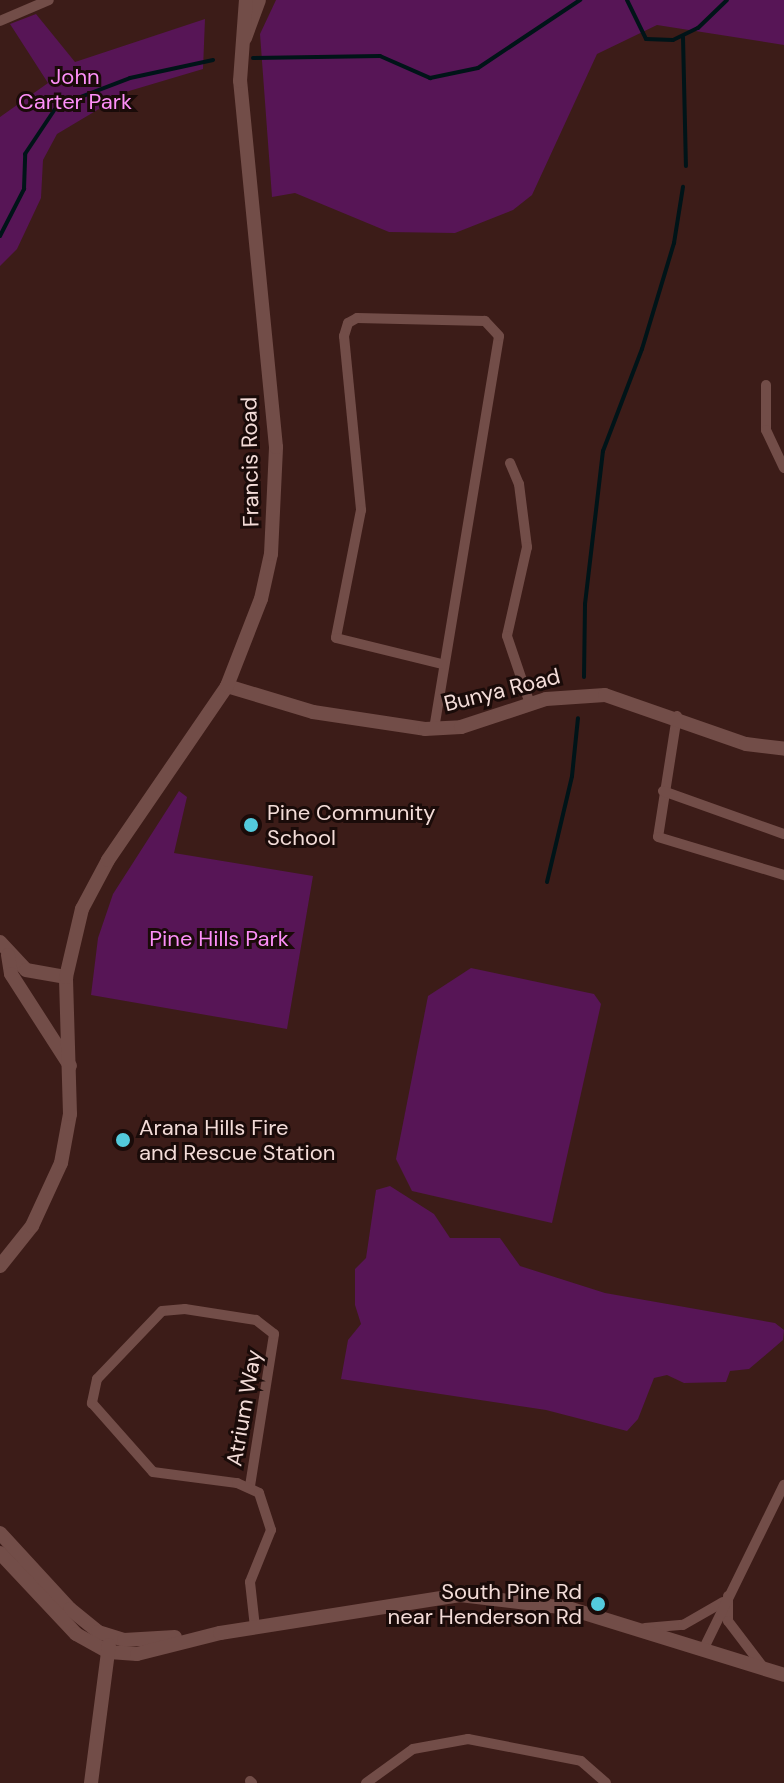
<!DOCTYPE html>
<html>
<head>
<meta charset="utf-8">
<style>
  body { margin:0 }
  #map { position:relative; width:784px; height:1783px; overflow:hidden; background:#3c1c18; font-family:"DM Sans",sans-serif }
  div>[style] { position:absolute }
  .green>* { inset:0; background:#571556 }
  .stream>* { height:4px; margin:-2px; padding:0 2px; transform-origin:2px; border-radius:2px; background:#001418 }
  .street>* { height:10px; margin:-5px; padding:0 5px; transform-origin:5px; border-radius:5px; background:#724d48 }
  .secondary>* { height:14px; margin:-7px; padding:0 7px; transform-origin:7px; border-radius:7px; background:#724d48 }
  .dots>* { width:22px; height:22px; translate:-50% -50%; box-sizing:border-box; border:4px solid #1a0b09; border-radius:50% }
  span { translate:-50% -50%; white-space:nowrap; text-align:center; line-height:1.15; -webkit-text-stroke:6px #1a0b09; paint-order:stroke }
  .park-label { font-size:22px; color:#fd8ff8 }
  .street-label { font-size:22px; color:#f3dcd8 }
  .poi-label { font-size:22px; color:#f3dcd8 }
  .left { translate:0 -50%; text-align:left }
  .right { translate:-100% -50%; text-align:right }
</style>
</head>
<body>
<div id="map">
  <div class="green">
    <div style="clip-path:polygon(276px 0,784px 0,784px 45px,657px 25px,597px 54px,532px 195px,513px 210px,455px 233px,389px 232px,295px 193px,272px 197px,260px 34px)"></div>
    <div style="clip-path:polygon(36px 14px,75px 62px,205px 19px,203px 69px,129px 91px,57px 134px,43px 160px,41px 198px,17px 249px,0 266px,0 117px,48px 83px,10px 24px)"></div>
    <div style="clip-path:polygon(179px 791px,187px 797px,174px 853px,313px 876px,287px 1029px,91px 995px,98px 938px,113px 894px)"></div>
    <div style="clip-path:polygon(471px 968px,594px 994px,601px 1004px,552px 1223px,412px 1191px,396px 1159px,428px 996px)"></div>
    <div style="clip-path:polygon(390px 1186px,434px 1214px,450px 1238px,500px 1238px,520px 1266px,605px 1293px,775px 1323px,784px 1330px,783px 1340px,749px 1369px,730px 1371px,726px 1382px,684px 1383px,667px 1375px,654px 1378px,638px 1419px,627px 1431px,546px 1410px,341px 1379px,348px 1340px,361px 1324px,355px 1305px,355px 1269px,366px 1258px,376px 1190px)"></div>
  </div>
  <div class="stream">
    <div style="left:627px;top:0;width:43px;rotate:64deg"></div>
    <div style="left:646px;top:39px;width:27px;rotate:2deg"></div>
    <div style="left:673px;top:40px;width:28px;rotate:-26deg"></div>
    <div style="left:698px;top:28px;width:40px;rotate:-44deg"></div>
    <div style="left:683px;top:37px;width:129px;rotate:88.7deg"></div>
    <div style="left:253px;top:58px;width:127px;rotate:-0.9deg"></div>
    <div style="left:380px;top:56px;width:55px;rotate:23.7deg"></div>
    <div style="left:430px;top:78px;width:49px;rotate:-11.8deg"></div>
    <div style="left:478px;top:68px;width:123px;rotate:-33.7deg"></div>
    <div style="left:0;top:236px;width:53px;rotate:-62.9deg"></div>
    <div style="left:24px;top:189px;width:35px;rotate:-88deg"></div>
    <div style="left:25px;top:154px;width:58px;rotate:-56.3deg"></div>
    <div style="left:57px;top:106px;width:78px;rotate:-21deg"></div>
    <div style="left:130px;top:78px;width:85px;rotate:-12.2deg"></div>
    <div style="left:584px;top:677px;width:73px;rotate:-89.2deg"></div>
    <div style="left:585px;top:604px;width:154px;rotate:-83.3deg"></div>
    <div style="left:603px;top:451px;width:109px;rotate:-69.1deg"></div>
    <div style="left:642px;top:349px;width:111px;rotate:-73.2deg"></div>
    <div style="left:674px;top:243px;width:57px;rotate:-80.9deg"></div>
    <div style="left:547px;top:882px;width:109px;rotate:-76.7deg"></div>
    <div style="left:572px;top:776px;width:58px;rotate:-84.1deg"></div>
  </div>
  <div class="street">
    <div style="left:0;top:21px;width:53px;rotate:-23.2deg"></div>
    <div style="left:766px;top:385px;width:45px;rotate:90deg"></div>
    <div style="left:766px;top:430px;width:42px;rotate:64.7deg"></div>
    <div style="left:510px;top:463px;width:23px;rotate:67deg"></div>
    <div style="left:519px;top:484px;width:64px;rotate:82.8deg"></div>
    <div style="left:527px;top:547px;width:91px;rotate:102.7deg"></div>
    <div style="left:507px;top:636px;width:72px;rotate:71.3deg"></div>
    <div style="left:677px;top:716px;width:122px;rotate:98.9deg"></div>
    <div style="left:658px;top:837px;width:132px;rotate:16.8deg"></div>
    <div style="left:434px;top:729px;width:398px;rotate:-80.6deg"></div>
    <div style="left:499px;top:336px;width:21px;rotate:-133deg"></div>
    <div style="left:485px;top:321px;width:128px;rotate:-178.7deg"></div>
    <div style="left:357px;top:318px;width:10px;rotate:151deg"></div>
    <div style="left:348px;top:323px;width:14px;rotate:107deg"></div>
    <div style="left:344px;top:336px;width:175px;rotate:84.4deg"></div>
    <div style="left:361px;top:510px;width:130px;rotate:101.1deg"></div>
    <div style="left:336px;top:638px;width:109px;rotate:13.8deg"></div>
    <div style="left:663px;top:791px;width:128px;rotate:19.6deg"></div>
    <div style="left:250px;top:1486px;width:154px;rotate:-81deg"></div>
    <div style="left:274px;top:1334px;width:23px;rotate:-142deg"></div>
    <div style="left:256px;top:1320px;width:72px;rotate:-171.2deg"></div>
    <div style="left:185px;top:1309px;width:23px;rotate:175deg"></div>
    <div style="left:162px;top:1311px;width:94px;rotate:133.7deg"></div>
    <div style="left:97px;top:1379px;width:25px;rotate:102deg"></div>
    <div style="left:92px;top:1403px;width:92px;rotate:48.5deg"></div>
    <div style="left:153px;top:1472px;width:85px;rotate:7.5deg"></div>
    <div style="left:237px;top:1483px;width:24px;rotate:24deg"></div>
    <div style="left:259px;top:1493px;width:39px;rotate:72deg"></div>
    <div style="left:271px;top:1530px;width:56px;rotate:112deg"></div>
    <div style="left:250px;top:1582px;width:45px;rotate:83.7deg"></div>
    <div style="left:728px;top:1596px;width:25px;rotate:90deg"></div>
    <div style="left:728px;top:1621px;width:58px;rotate:52.7deg"></div>
    <div style="left:645px;top:1628px;width:38px;rotate:-5deg"></div>
    <div style="left:683px;top:1625px;width:46px;rotate:-29.9deg"></div>
    <div style="left:703px;top:1650px;width:184px;rotate:-63.9deg"></div>
    <div style="left:250px;top:1781px;width:3px;rotate:45deg"></div>
    <div style="left:366px;top:1783px;width:58px;rotate:-35.9deg"></div>
    <div style="left:413px;top:1749px;width:56px;rotate:-10.3deg"></div>
    <div style="left:468px;top:1739px;width:115px;rotate:11deg"></div>
    <div style="left:581px;top:1761px;width:33px;rotate:41deg"></div>
  </div>
  <div class="secondary">
    <div style="left:245px;top:38px;width:40px;rotate:-69.8deg"></div>
    <div style="left:227px;top:686px;width:90px;rotate:16.8deg"></div>
    <div style="left:313px;top:712px;width:113px;rotate:8.6deg"></div>
    <div style="left:425px;top:729px;width:36px;rotate:-3deg"></div>
    <div style="left:461px;top:727px;width:89px;rotate:-18.2deg"></div>
    <div style="left:546px;top:699px;width:59px;rotate:-3.9deg"></div>
    <div style="left:605px;top:695px;width:149px;rotate:19.2deg"></div>
    <div style="left:746px;top:744px;width:38px;rotate:7deg"></div>
    <div style="left:0;top:942px;width:38px;rotate:47deg"></div>
    <div style="left:26px;top:970px;width:41px;rotate:9.9deg"></div>
    <div style="left:8px;top:955px;width:19px;rotate:81deg"></div>
    <div style="left:11px;top:974px;width:109px;rotate:57.3deg"></div>
    <div style="left:0;top:1266px;width:51px;rotate:-51.3deg"></div>
    <div style="left:32px;top:1226px;width:69px;rotate:-65.3deg"></div>
    <div style="left:61px;top:1163px;width:50px;rotate:-79.6deg"></div>
    <div style="left:70px;top:1114px;width:137px;rotate:-91.7deg"></div>
    <div style="left:66px;top:977px;width:70px;rotate:-76.8deg"></div>
    <div style="left:82px;top:909px;width:55px;rotate:-62deg"></div>
    <div style="left:108px;top:860px;width:211px;rotate:-55.6deg"></div>
    <div style="left:227px;top:686px;width:93px;rotate:-68.7deg"></div>
    <div style="left:261px;top:599px;width:46px;rotate:-77.5deg"></div>
    <div style="left:271px;top:554px;width:107px;rotate:-87.3deg"></div>
    <div style="left:276px;top:447px;width:368px;rotate:-95.6deg"></div>
    <div style="left:240px;top:81px;width:81px;rotate:-85.8deg"></div>
    <div style="left:0;top:1533px;width:103px;rotate:47.4deg"></div>
    <div style="left:70px;top:1609px;width:36px;rotate:39deg"></div>
    <div style="left:98px;top:1632px;width:27px;rotate:17deg"></div>
    <div style="left:124px;top:1640px;width:51px;rotate:-3.4deg"></div>
    <div style="left:0;top:1553px;width:111px;rotate:46.8deg"></div>
    <div style="left:76px;top:1634px;width:38px;rotate:29deg"></div>
    <div style="left:109px;top:1652px;width:28px;rotate:4deg"></div>
    <div style="left:137px;top:1654px;width:86px;rotate:-14.2deg"></div>
    <div style="left:220px;top:1633px;width:243px;rotate:-9deg"></div>
    <div style="left:460px;top:1595px;width:109px;rotate:6.9deg"></div>
    <div style="left:568px;top:1608px;width:226px;rotate:17.2deg"></div>
    <div style="left:91px;top:1783px;width:139px;rotate:-82.6deg"></div>
  </div>
  <div class="dots">
    <div style="left:251px;top:825px;background:#53cadc"></div>
    <div style="left:123px;top:1140px;background:#53cadc"></div>
    <div style="left:598px;top:1604px;background:#53cadc"></div>
  </div>
  <div class="park-label">
    <span style="left:75px;top:89px">John<br>Carter Park</span>
    <span style="left:219px;top:939px">Pine Hills Park</span>
  </div>
  <div class="street-label">
    <span style="left:250px;top:462px;rotate:-91deg">Francis Road</span>
    <span style="left:502px;top:690px;rotate:-14deg">Bunya Road</span>
    <span style="left:244px;top:1408px;rotate:-80deg">Atrium Way</span>
  </div>
  <div class="poi-label">
    <span class="left" style="left:267px;top:825px">Pine Community<br>School</span>
    <span class="left" style="left:139px;top:1140px">Arana Hills Fire<br>and Rescue Station</span>
    <span class="right" style="left:582px;top:1604px">South Pine Rd<br>near Henderson Rd</span>
  </div>
</div>
</body>
</html>
